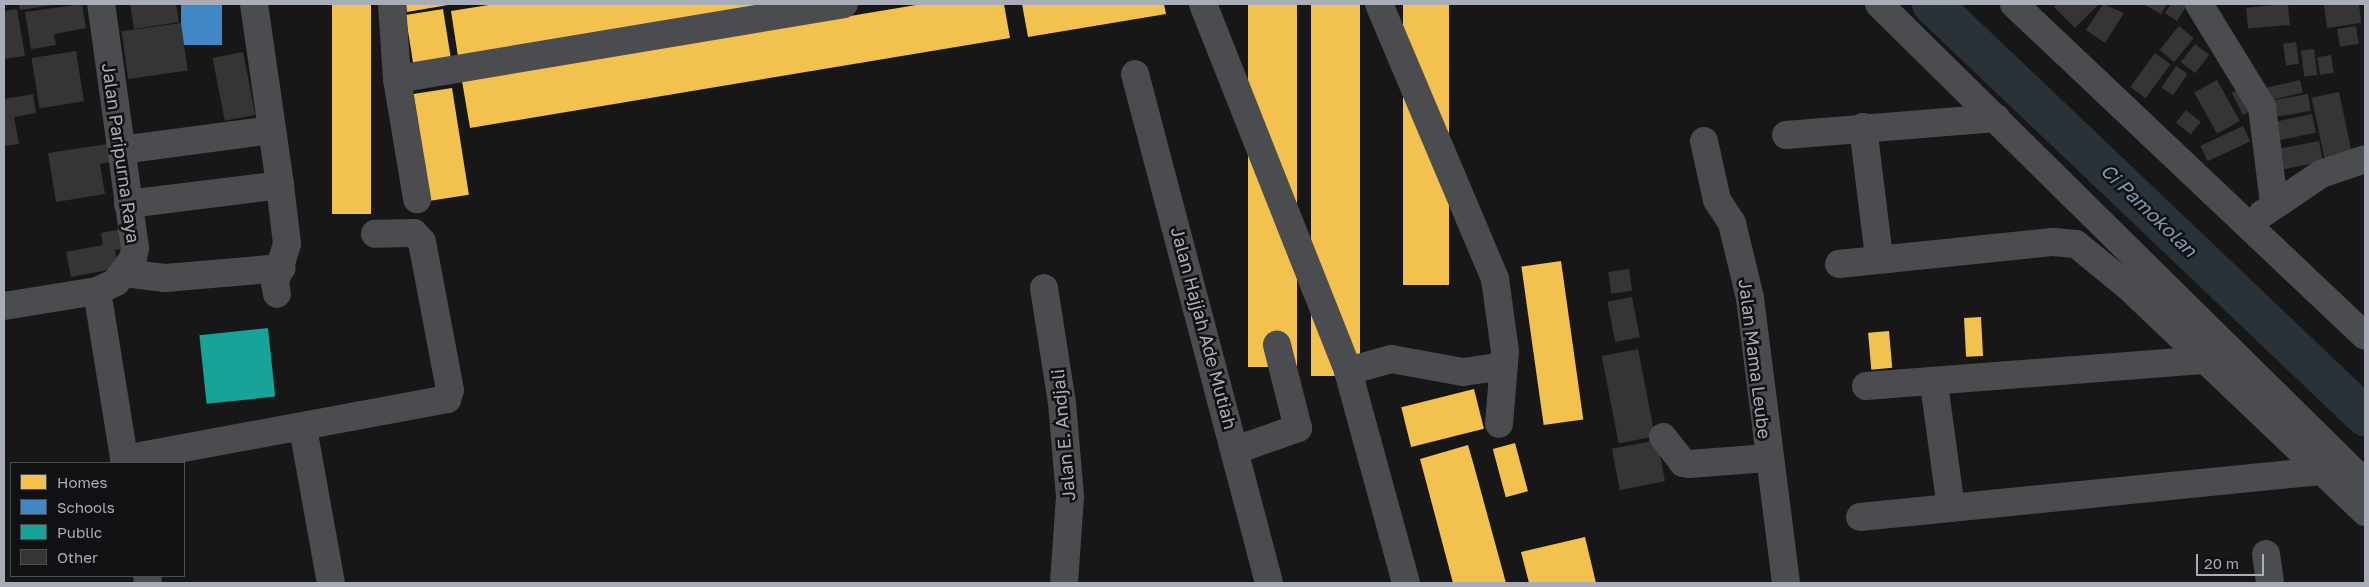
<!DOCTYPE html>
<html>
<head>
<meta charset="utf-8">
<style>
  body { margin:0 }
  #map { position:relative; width:2369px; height:587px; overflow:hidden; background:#171717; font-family:"Golos Text",sans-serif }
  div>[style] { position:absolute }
  .homes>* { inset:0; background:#f2c14e; transform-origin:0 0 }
  .schools>* { inset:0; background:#3f88c5; transform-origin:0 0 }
  .public>* { inset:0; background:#17a398; transform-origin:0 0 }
  .river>* { height:40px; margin:-20px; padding:0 20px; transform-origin:20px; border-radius:20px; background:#2a3239 }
  .building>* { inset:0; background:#353536; transform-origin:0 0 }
  .minor>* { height:28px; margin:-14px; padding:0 14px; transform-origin:14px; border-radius:14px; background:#4b4c50 }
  span { translate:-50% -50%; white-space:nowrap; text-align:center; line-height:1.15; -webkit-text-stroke:5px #111113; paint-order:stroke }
  .street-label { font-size:18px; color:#a8adb8 }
  .water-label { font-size:19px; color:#7f9bb3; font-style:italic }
  .frame { position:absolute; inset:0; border:5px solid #a8adb8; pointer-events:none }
  .legend { position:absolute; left:10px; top:462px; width:175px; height:115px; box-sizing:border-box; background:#111113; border:1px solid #4d4f55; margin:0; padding:6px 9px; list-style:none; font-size:15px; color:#a8adb8 }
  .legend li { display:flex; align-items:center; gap:10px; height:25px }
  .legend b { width:25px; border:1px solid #4d4f55 }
  .scale { position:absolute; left:2196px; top:554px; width:68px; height:22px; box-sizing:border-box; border:2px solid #a8adb8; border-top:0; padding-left:6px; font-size:15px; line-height:18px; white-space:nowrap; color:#a8adb8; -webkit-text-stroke:4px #111113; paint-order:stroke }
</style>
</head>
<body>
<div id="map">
  <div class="homes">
    <div style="left:332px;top:4px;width:39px;height:210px"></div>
    <div style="clip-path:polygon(406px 4px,448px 4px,448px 5px,407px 12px)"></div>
    <div style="clip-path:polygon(495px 4px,807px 4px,459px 63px,451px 11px)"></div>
    <div style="clip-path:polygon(922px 4px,1004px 4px,1010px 38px,470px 128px,462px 81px)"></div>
    <div style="clip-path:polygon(1022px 4px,1164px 4px,1166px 14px,1028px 37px)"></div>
    <div style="left:1248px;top:4px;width:49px;height:363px"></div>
    <div style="left:1311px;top:4px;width:49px;height:372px"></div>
    <div style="left:1403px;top:4px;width:46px;height:281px"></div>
    <div style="left:443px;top:9px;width:55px;height:38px;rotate:81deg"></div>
    <div style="left:452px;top:88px;width:108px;height:39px;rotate:81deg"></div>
    <div style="left:1561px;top:261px;width:160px;height:40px;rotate:82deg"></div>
    <div style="left:1981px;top:317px;width:39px;height:17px;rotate:87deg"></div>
    <div style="left:1889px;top:331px;width:37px;height:21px;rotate:85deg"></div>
    <div style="left:1474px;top:389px;width:41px;height:75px;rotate:76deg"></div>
    <div style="left:1515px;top:443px;width:50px;height:23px;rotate:75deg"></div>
    <div style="clip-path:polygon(1468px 445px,1474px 466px,1506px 583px,1453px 583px,1420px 459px)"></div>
    <div style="clip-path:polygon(1585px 537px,1596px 583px,1529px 583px,1521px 552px)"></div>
  </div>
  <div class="schools">
    <div style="left:181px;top:4px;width:41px;height:41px"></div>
  </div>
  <div class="public">
    <div style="left:268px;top:328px;width:69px;height:69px;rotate:84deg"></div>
  </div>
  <div class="river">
    <div style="left:1932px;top:4px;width:598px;rotate:43.58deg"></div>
  </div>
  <div class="building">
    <div style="clip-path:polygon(19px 4px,53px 4px,53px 5px,20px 10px)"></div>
    <div style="clip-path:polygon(82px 4px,86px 28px,54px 34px,56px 45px,31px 49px,25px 12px)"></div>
    <div style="clip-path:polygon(130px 4px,176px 4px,179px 22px,134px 29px)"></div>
    <div style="clip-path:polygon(2057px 4px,2099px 4px,2075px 28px,2054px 7px)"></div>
    <div style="clip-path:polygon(2103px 4px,2124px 13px,2105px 43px,2086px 30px)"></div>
    <div style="clip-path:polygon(2143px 4px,2167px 4px,2161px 14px)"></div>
    <div style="clip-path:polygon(2171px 4px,2187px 5px,2177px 21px,2165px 13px)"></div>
    <div style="left:2288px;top:4px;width:21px;height:42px;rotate:85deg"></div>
    <div style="clip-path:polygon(2324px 4px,2359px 4px,2361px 23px,2327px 28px)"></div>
    <div style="clip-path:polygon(17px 9px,25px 56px,4px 59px,4px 11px)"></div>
    <div style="left:181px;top:23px;width:48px;height:60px;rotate:82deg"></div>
    <div style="left:2179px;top:26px;width:19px;height:31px;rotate:39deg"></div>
    <div style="left:2356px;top:26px;width:18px;height:19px;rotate:81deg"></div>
    <div style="left:2296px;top:42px;width:22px;height:13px;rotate:82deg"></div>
    <div style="left:2195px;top:44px;width:18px;height:23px;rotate:38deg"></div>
    <div style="left:2314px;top:49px;width:26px;height:13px;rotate:83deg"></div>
    <div style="left:76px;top:51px;width:51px;height:45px;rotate:81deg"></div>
    <div style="left:243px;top:52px;width:64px;height:31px;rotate:79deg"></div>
    <div style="left:2155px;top:53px;width:19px;height:42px;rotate:36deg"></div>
    <div style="left:2331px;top:55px;width:18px;height:14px;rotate:81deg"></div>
    <div style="left:2176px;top:66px;width:14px;height:26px;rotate:34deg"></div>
    <div style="left:2217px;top:80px;width:47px;height:26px;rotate:61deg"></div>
    <div style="left:2300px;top:80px;width:13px;height:39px;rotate:77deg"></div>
    <div style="left:2247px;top:85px;width:25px;height:17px;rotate:64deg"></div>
    <div style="left:2339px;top:92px;width:62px;height:28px;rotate:78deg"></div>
    <div style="clip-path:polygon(33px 94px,36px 113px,14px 117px,19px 144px,4px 146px,4px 99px)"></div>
    <div style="left:2308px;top:94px;width:17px;height:37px;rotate:80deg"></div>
    <div style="left:2186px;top:110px;width:19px;height:16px;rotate:39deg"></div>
    <div style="left:2312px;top:114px;width:19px;height:41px;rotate:78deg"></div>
    <div style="left:2243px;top:126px;width:17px;height:47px;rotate:65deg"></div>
    <div style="left:2319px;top:141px;width:21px;height:47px;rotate:79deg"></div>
    <div style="clip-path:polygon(108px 144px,110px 162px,100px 164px,105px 194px,56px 202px,48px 153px)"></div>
    <div style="clip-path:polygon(121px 229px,125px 248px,115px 250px,118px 268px,71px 277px,66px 252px,103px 245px,101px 233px)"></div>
    <div style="left:1629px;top:269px;width:22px;height:21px;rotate:82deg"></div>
    <div style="left:1632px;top:297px;width:41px;height:25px;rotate:79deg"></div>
    <div style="left:1638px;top:349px;width:89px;height:37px;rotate:79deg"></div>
    <div style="left:1657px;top:440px;width:42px;height:46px;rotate:79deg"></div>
  </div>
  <div class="minor">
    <div style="left:254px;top:4px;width:183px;rotate:81.8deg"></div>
    <div style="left:392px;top:4px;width:75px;rotate:86.2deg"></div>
    <div style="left:397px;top:79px;width:122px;rotate:80.5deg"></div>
    <div style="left:1203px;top:4px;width:395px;rotate:68.4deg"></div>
    <div style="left:1348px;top:371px;width:220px;rotate:74.7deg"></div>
    <div style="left:1379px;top:4px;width:298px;rotate:67.1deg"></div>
    <div style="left:1495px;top:279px;width:73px;rotate:82.1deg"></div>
    <div style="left:1505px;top:351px;width:73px;rotate:94.7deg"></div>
    <div style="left:1879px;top:4px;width:682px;rotate:44.58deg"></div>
    <div style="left:2014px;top:4px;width:483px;rotate:43.4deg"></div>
    <div style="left:2199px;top:4px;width:121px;rotate:58.5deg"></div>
    <div style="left:2262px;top:107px;width:97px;rotate:82.9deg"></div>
    <div style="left:1135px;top:74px;width:526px;rotate:75.25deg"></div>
    <div style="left:397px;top:79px;width:453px;rotate:-9.5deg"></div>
    <div style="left:1863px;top:127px;width:132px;rotate:83deg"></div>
    <div style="left:1786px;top:135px;width:211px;rotate:-4.6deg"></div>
    <div style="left:1704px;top:141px;width:60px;rotate:77.6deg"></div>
    <div style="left:1717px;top:200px;width:27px;rotate:57deg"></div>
    <div style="left:1732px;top:223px;width:77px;rotate:76.5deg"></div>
    <div style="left:1750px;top:298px;width:287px;rotate:82.8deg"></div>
    <div style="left:121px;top:150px;width:152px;rotate:-7.5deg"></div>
    <div style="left:128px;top:204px;width:153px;rotate:-7.1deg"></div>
    <div style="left:280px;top:185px;width:59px;rotate:83.2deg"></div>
    <div style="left:287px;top:244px;width:41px;rotate:107.1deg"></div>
    <div style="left:275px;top:283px;width:11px;rotate:80deg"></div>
    <div style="left:2262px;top:214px;width:71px;rotate:-34.1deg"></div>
    <div style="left:2321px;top:174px;width:46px;rotate:-18.8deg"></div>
    <div style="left:1839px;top:264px;width:215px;rotate:-5.9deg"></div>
    <div style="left:2053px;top:242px;width:23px;rotate:5deg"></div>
    <div style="left:2076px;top:244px;width:70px;rotate:39.2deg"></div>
    <div style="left:2130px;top:288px;width:325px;rotate:43.6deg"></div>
    <div style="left:124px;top:273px;width:41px;rotate:7deg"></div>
    <div style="left:165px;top:278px;width:117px;rotate:-4.9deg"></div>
    <div style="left:1044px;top:288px;width:116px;rotate:81.1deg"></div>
    <div style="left:1062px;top:403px;width:94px;rotate:85.1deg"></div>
    <div style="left:1070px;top:497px;width:86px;rotate:94deg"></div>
    <div style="left:97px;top:291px;width:174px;rotate:80.8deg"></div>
    <div style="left:4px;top:306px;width:94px;rotate:-9.2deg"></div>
    <div style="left:97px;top:291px;width:21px;rotate:-25deg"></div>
    <div style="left:116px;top:282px;width:29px;rotate:-54deg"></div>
    <div style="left:133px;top:259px;width:11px;rotate:-80deg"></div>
    <div style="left:135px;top:248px;width:246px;rotate:-97.9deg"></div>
    <div style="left:1348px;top:371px;width:45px;rotate:-15.6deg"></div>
    <div style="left:1391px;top:359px;width:73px;rotate:10.2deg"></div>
    <div style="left:1463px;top:372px;width:41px;rotate:-8.3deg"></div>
    <div style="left:1934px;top:384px;width:125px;rotate:82.2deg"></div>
    <div style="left:1866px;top:386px;width:341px;rotate:-4.4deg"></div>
    <div style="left:303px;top:428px;width:158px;rotate:79.8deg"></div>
    <div style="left:1663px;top:437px;width:33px;rotate:52deg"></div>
    <div style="left:1683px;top:463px;width:6px;rotate:9deg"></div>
    <div style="left:1689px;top:464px;width:79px;rotate:-4.3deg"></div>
    <div style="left:1236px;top:450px;width:66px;rotate:-19.5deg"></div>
    <div style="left:1298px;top:428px;width:86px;rotate:-104.2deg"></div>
    <div style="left:124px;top:459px;width:329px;rotate:-10.5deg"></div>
    <div style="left:447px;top:399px;width:9px;rotate:-72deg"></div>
    <div style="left:450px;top:390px;width:151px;rotate:-100.7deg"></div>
    <div style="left:422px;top:242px;width:12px;rotate:-132deg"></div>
    <div style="left:414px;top:233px;width:39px;rotate:179deg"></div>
    <div style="left:1860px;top:517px;width:466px;rotate:-5.7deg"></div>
    <div style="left:2324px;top:471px;width:12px;rotate:-55deg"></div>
    <div style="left:2266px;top:554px;width:29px;rotate:82deg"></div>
    <div style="left:147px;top:576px;width:7px;rotate:82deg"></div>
  </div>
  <div class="street-label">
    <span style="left:121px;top:153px;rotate:82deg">Jalan Paripurna Raya</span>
    <span style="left:1204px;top:328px;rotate:75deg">Jalan Hajjah Ade Mutiah</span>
    <span style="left:1755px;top:359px;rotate:83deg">Jalan Mama Leube</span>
    <span style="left:1063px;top:435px;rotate:-95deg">Jalan E. Andjali</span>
  </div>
  <div class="water-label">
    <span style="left:2149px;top:210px;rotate:44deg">Ci Pamokolan</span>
  </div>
  <div class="frame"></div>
  <ul class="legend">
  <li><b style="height:14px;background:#f2c14e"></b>Homes</li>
  <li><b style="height:14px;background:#3f88c5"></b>Schools</li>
  <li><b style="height:14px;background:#17a398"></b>Public</li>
  <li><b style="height:14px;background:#353536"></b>Other</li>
  </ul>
  <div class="scale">20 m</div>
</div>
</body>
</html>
